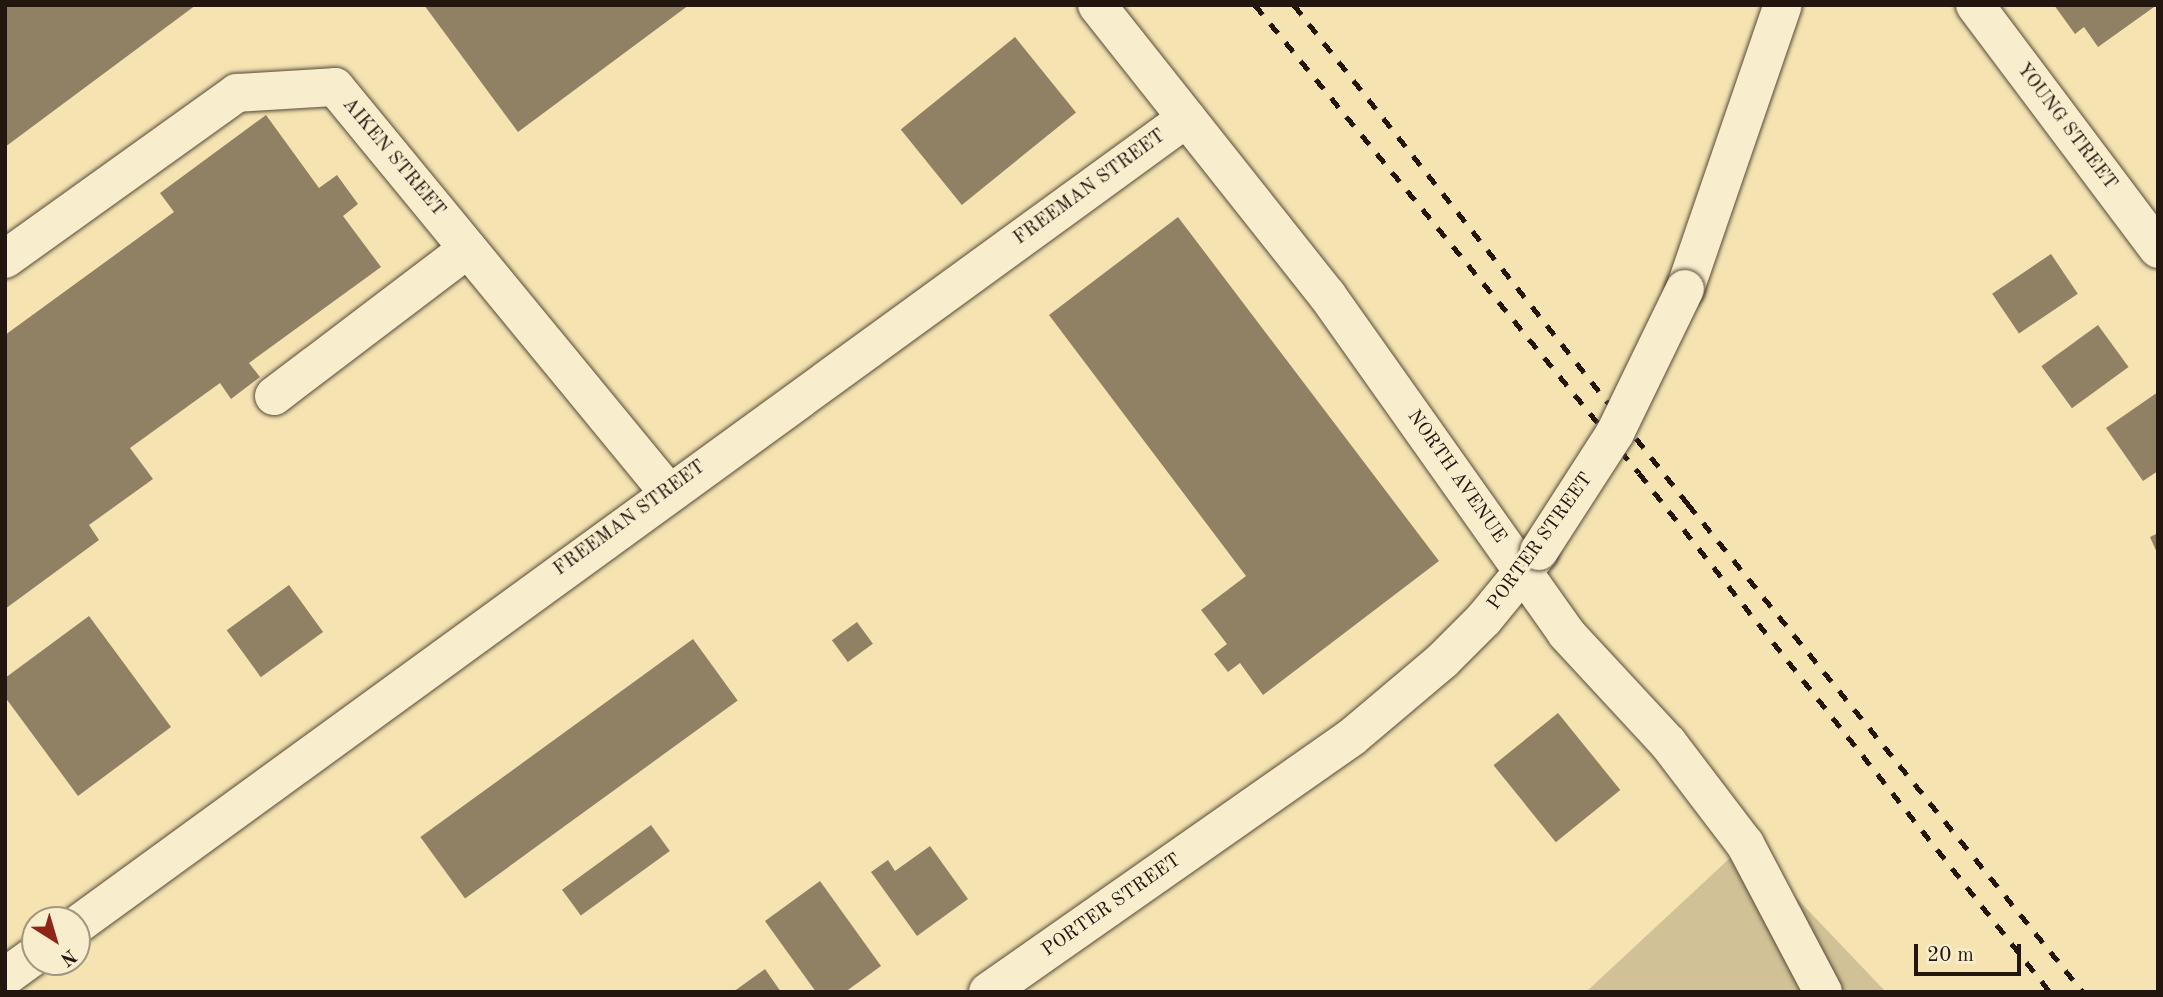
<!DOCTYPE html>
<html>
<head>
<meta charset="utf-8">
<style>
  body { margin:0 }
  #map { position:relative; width:2163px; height:997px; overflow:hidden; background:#f5e4b2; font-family:"Old Standard TT",serif }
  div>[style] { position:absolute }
  .green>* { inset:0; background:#d1c196 }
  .building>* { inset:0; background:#908164; transform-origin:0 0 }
  .roads { filter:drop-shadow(0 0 2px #574a38) drop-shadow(0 0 2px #574a38) }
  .minor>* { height:38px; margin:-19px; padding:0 19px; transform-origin:19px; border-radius:19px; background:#f8edcd }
  .rail>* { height:5px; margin-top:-2.5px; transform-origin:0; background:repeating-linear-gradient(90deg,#22160f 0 12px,transparent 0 24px) }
  .bridges { filter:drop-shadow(0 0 2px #574a38) drop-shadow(0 0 2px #574a38) }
  .minor-bridge>* { height:38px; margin:-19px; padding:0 19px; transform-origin:19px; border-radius:19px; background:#f8edcd }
  span { translate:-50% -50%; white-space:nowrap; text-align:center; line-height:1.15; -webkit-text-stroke:6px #f8edcd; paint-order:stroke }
  .street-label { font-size:19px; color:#22160f }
  .frame { position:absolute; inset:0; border:7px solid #22160f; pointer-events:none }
  .north { position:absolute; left:21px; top:906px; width:70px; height:70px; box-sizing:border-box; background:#f8edcd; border:2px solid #a29781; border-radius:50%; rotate:143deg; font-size:19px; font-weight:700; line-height:28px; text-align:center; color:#22160f }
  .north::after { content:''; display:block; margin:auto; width:24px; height:32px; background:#8f2418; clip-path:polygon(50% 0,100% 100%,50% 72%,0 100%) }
  .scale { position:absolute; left:1914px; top:944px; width:107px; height:32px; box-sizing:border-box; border:4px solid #22160f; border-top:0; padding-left:9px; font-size:21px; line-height:24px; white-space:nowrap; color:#22160f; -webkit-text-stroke:5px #f8edcd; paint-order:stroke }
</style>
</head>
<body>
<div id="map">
  <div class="green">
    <div style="clip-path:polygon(1745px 844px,1886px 992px,1586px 992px)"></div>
  </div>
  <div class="building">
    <div style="clip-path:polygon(5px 5px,196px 5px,5px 147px)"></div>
    <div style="clip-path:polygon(424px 5px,689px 5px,518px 132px)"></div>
    <div style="clip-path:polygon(2054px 5px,2152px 5px,2154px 7px,2098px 47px,2084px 27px,2075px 34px)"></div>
    <div style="left:1015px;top:37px;width:97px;height:147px;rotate:51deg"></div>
    <div style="clip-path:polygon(266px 115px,319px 188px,337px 175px,358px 204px,343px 216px,381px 267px,249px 363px,260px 377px,231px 399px,220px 383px,130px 448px,153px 479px,89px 525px,99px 540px,5px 609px,5px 335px,174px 212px,160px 193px)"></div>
    <div style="clip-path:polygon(1178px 217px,1439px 561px,1263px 695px,1240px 663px,1228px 672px,1214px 654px,1227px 644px,1201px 610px,1246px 576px,1049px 315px)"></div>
    <div style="left:2051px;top:254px;width:48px;height:71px;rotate:56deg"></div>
    <div style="left:2098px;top:325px;width:52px;height:70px;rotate:54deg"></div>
    <div style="clip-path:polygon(2158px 392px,2158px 471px,2143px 481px,2106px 428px)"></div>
    <div style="clip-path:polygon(2158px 533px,2158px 555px,2150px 537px)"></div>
    <div style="left:289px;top:585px;width:58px;height:77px;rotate:54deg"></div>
    <div style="clip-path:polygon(89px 616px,171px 727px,78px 796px,5px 697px,5px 678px)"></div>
    <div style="left:857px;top:622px;width:27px;height:31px;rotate:54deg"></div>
    <div style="left:693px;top:639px;width:76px;height:337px;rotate:54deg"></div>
    <div style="left:1558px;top:713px;width:99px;height:83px;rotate:51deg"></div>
    <div style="left:651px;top:825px;width:32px;height:110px;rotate:54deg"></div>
    <div style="clip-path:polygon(930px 846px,968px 899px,917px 936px,871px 872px,888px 860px,895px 871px)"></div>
    <div style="clip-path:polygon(820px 881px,881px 966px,845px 992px,816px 992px,765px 921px)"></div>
    <div style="clip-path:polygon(765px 969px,781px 992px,733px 992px)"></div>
  </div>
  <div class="roads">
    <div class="minor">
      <div style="left:1097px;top:5px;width:370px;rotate:51.6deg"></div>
      <div style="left:1327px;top:295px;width:414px;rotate:54.7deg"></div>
      <div style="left:1566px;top:633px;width:150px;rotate:47.2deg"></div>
      <div style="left:1668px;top:743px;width:127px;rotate:52.7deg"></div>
      <div style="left:1745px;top:844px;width:167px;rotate:62.2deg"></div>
      <div style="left:1975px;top:5px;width:305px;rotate:53.1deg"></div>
      <div style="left:5px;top:259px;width:285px;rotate:-35.6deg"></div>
      <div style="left:237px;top:93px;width:98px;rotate:-3.5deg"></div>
      <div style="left:335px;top:87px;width:524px;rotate:50.57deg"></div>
      <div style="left:1685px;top:289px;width:300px;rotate:-71deg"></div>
      <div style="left:274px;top:396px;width:243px;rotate:-37.2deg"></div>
      <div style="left:77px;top:925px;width:1372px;rotate:-36.02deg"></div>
      <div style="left:5px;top:977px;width:37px;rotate:-36deg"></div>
      <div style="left:988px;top:992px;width:444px;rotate:-35deg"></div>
      <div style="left:1352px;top:737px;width:119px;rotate:-40.2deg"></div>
      <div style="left:1443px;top:660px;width:58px;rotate:-45deg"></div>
      <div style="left:1484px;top:619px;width:87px;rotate:-50.6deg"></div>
    </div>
  </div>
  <div class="rail">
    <div style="left:1255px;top:5px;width:605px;rotate:50.63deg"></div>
    <div style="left:1639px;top:473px;width:662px;rotate:51.62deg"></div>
    <div style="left:1294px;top:5px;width:636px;rotate:51.71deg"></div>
    <div style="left:1688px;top:504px;width:628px;rotate:51.01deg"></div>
  </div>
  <div class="bridges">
    <div class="minor-bridge">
      <div style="left:1539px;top:551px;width:140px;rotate:-57.2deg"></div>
      <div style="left:1615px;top:433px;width:160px;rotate:-64.1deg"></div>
    </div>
  </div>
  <div class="street-label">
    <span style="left:2066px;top:127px;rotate:53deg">YOUNG STREET</span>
    <span style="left:393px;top:158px;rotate:50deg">AIKEN STREET</span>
    <span style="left:1090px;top:188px;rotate:-36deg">FREEMAN STREET</span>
    <span style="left:1456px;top:477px;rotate:55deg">NORTH AVENUE</span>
    <span style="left:630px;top:519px;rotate:-36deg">FREEMAN STREET</span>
    <span style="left:1541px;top:542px;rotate:-54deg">PORTER STREET</span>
    <span style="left:1112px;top:906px;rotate:-35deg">PORTER STREET</span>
  </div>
  <div class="frame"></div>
  <div class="north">N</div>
  <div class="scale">20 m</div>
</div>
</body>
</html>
